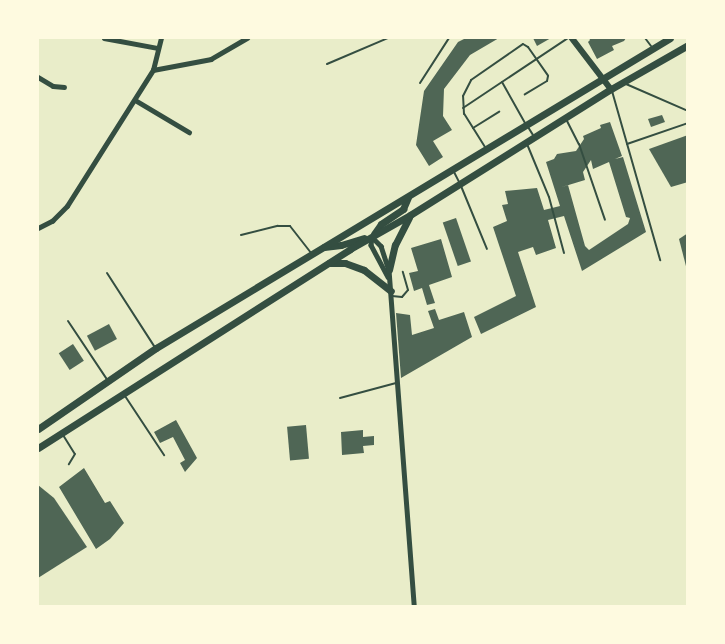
<!DOCTYPE html>
<html>
<head>
<meta charset="utf-8">
<style>
  body { margin:0 }
  #map { position:relative; width:725px; height:644px; overflow:hidden; background:#e9edc9; font-family:"IBM Plex Serif",serif }
  div>[style] { position:absolute }
  .building>* { inset:0; background:#4f6655; transform-origin:0 0 }
  .service>* { height:2px; margin:-1px; padding:0 1px; transform-origin:1px; border-radius:1px; background:#344e41 }
  .minor>* { height:4.5px; margin:-2.25px; padding:0 2.25px; transform-origin:2.25px; border-radius:2.25px; background:#344e41 }
  .tertiary>* { height:5.5px; margin:-2.75px; padding:0 2.75px; transform-origin:2.75px; border-radius:2.75px; background:#344e41 }
  .primary>* { height:7px; margin:-3.5px; padding:0 3.5px; transform-origin:3.5px; border-radius:3.5px; background:#344e41 }
  span { translate:-50% -50%; white-space:nowrap; text-align:center; line-height:1.15; -webkit-text-stroke:4px #fefae0; paint-order:stroke }
  .frame { position:absolute; inset:0; border:39px solid #fefae0; pointer-events:none }
</style>
</head>
<body>
<div id="map">
  <div class="building">
    <div style="clip-path:polygon(466px 38px,499px 38px,470px 55px,444px 89px,443px 116px,452px 130px,433px 141px,443px 157px,429px 166px,416px 145px,424px 91px,458px 42px)"></div>
    <div style="clip-path:polygon(533px 38px,551px 38px,537px 46px)"></div>
    <div style="clip-path:polygon(589px 38px,626px 38px,624px 41px,612px 46px,614px 50px,597px 59px,588px 42px,590px 40px)"></div>
    <div style="clip-path:polygon(662px 115px,665px 122px,651px 127px,648px 119px)"></div>
    <div style="clip-path:polygon(evenodd,610px 122px,622px 156px,615px 159px,623px 157px,646px 232px,582px 271px,564px 216px,548px 220px,556px 248px,536px 255px,533px 247px,518px 252px,536px 307px,481px 334px,474px 317px,516px 296px,493px 227px,507px 221px,502px 205px,508px 204px,505px 191px,537px 188px,544px 210px,560px 206px,546px 162px,554px 159px,557px 154px,576px 151px,584px 139px,583px 136px,601px 128px,600px 125px,610px 122px,591px 160px,593px 169px,609px 162px,626px 217px,630px 218px,628px 224px,589px 250px,585px 246px,568px 185px,562px 187px,585px 180px,583px 172px,591px 160px)"></div>
    <div style="clip-path:polygon(688px 135px,688px 182px,671px 187px,649px 149px)"></div>
    <div style="left:456px;top:218px;width:46px;height:14px;rotate:71deg"></div>
    <div style="clip-path:polygon(688px 233px,688px 270px,687px 270px,679px 239px)"></div>
    <div style="clip-path:polygon(441px 239px,452px 277px,429px 285px,435px 303px,427px 305px,422px 288px,414px 291px,409px 273px,418px 271px,411px 248px)"></div>
    <div style="clip-path:polygon(435px 309px,439px 320px,464px 312px,472px 337px,401px 378px,396px 313px,410px 315px,412px 335px,434px 328px,428px 311px)"></div>
    <div style="left:109px;top:324px;width:17px;height:25px;rotate:62deg"></div>
    <div style="left:73px;top:344px;width:20px;height:17px;rotate:57deg"></div>
    <div style="clip-path:polygon(176px 420px,197px 458px,185px 472px,180px 463px,185px 460px,173px 437px,160px 443px,154px 432px)"></div>
    <div style="left:306px;top:425px;width:34px;height:19px;rotate:85deg"></div>
    <div style="clip-path:polygon(363px 430px,363px 437px,374px 436px,374px 445px,363px 446px,364px 453px,342px 455px,341px 432px)"></div>
    <div style="clip-path:polygon(84px 468px,105px 503px,110px 501px,124px 523px,110px 539px,96px 549px,59px 487px)"></div>
    <div style="clip-path:polygon(38px 485px,54px 498px,87px 547px,38px 578px)"></div>
  </div>
  <div class="service">
    <div style="left:442px;top:38px;width:7px"></div>
    <div style="left:645px;top:38px;width:10px;rotate:53deg"></div>
    <div style="left:327px;top:64px;width:66px;rotate:-23.1deg"></div>
    <div style="left:502px;top:82px;width:47px;rotate:60.7deg"></div>
    <div style="left:420px;top:83px;width:54px;rotate:-57.2deg"></div>
    <div style="left:626px;top:84px;width:68px;rotate:23.5deg"></div>
    <div style="left:612px;top:91px;width:176px;rotate:74.1deg"></div>
    <div style="left:463px;top:108px;width:126px;rotate:-33.7deg"></div>
    <div style="left:566px;top:119px;width:28px;rotate:63deg"></div>
    <div style="left:579px;top:144px;width:80px;rotate:71.1deg"></div>
    <div style="left:528px;top:127px;width:9px;rotate:58deg"></div>
    <div style="left:473px;top:128px;width:31px;rotate:-32deg"></div>
    <div style="left:527px;top:144px;width:57px;rotate:67.5deg"></div>
    <div style="left:549px;top:197px;width:58px;rotate:75deg"></div>
    <div style="left:627px;top:144px;width:65px;rotate:-19deg"></div>
    <div style="left:485px;top:147px;width:39px;rotate:-122deg"></div>
    <div style="left:464px;top:114px;width:18px;rotate:-93deg"></div>
    <div style="left:463px;top:96px;width:18px;rotate:-63deg"></div>
    <div style="left:471px;top:80px;width:63px;rotate:-34.7deg"></div>
    <div style="left:523px;top:44px;width:6px;rotate:31deg"></div>
    <div style="left:528px;top:47px;width:35px;rotate:55deg"></div>
    <div style="left:548px;top:76px;width:5px;rotate:101deg"></div>
    <div style="left:547px;top:81px;width:26px;rotate:149deg"></div>
    <div style="left:453px;top:170px;width:13px;rotate:63deg"></div>
    <div style="left:461px;top:186px;width:68px;rotate:67.6deg"></div>
    <div style="left:241px;top:235px;width:38px;rotate:-14deg"></div>
    <div style="left:278px;top:226px;width:12px"></div>
    <div style="left:290px;top:226px;width:33px;rotate:52deg"></div>
    <div style="left:107px;top:273px;width:87px;rotate:57.2deg"></div>
    <div style="left:392px;top:296px;width:10px;rotate:6deg"></div>
    <div style="left:402px;top:297px;width:9px;rotate:-49deg"></div>
    <div style="left:408px;top:290px;width:19px;rotate:-106deg"></div>
    <div style="left:68px;top:321px;width:69px;rotate:56.3deg"></div>
    <div style="left:125px;top:396px;width:71px;rotate:56.5deg"></div>
    <div style="left:340px;top:398px;width:58px;rotate:-15deg"></div>
    <div style="left:63px;top:435px;width:22px;rotate:58deg"></div>
    <div style="left:75px;top:454px;width:12px;rotate:121deg"></div>
  </div>
  <div class="minor">
    <div style="left:104px;top:38px;width:55px;rotate:10.5deg"></div>
    <div style="left:153px;top:70px;width:59px;rotate:-10.7deg"></div>
    <div style="left:211px;top:59px;width:42px;rotate:-30.3deg"></div>
    <div style="left:38px;top:77px;width:17px;rotate:31deg"></div>
    <div style="left:53px;top:86px;width:11px;rotate:5deg"></div>
    <div style="left:135px;top:100px;width:63px;rotate:30.7deg"></div>
    <div style="left:38px;top:228px;width:16px;rotate:-27deg"></div>
    <div style="left:52px;top:221px;width:21px;rotate:-45deg"></div>
    <div style="left:67px;top:206px;width:161px;rotate:-57.7deg"></div>
    <div style="left:153px;top:70px;width:33px;rotate:-76deg"></div>
    <div style="left:372px;top:237px;width:13px;rotate:45deg"></div>
    <div style="left:381px;top:246px;width:25px;rotate:72deg"></div>
    <div style="left:389px;top:270px;width:337px;rotate:85.7deg"></div>
    <div style="left:372px;top:237px;width:8px;rotate:97deg"></div>
    <div style="left:371px;top:245px;width:36px;rotate:62deg"></div>
  </div>
  <div class="tertiary">
    <div style="left:572px;top:38px;width:64px;rotate:52.6deg"></div>
  </div>
  <div class="primary">
    <div style="left:374px;top:234px;width:12px;rotate:-55deg"></div>
    <div style="left:381px;top:224px;width:27px;rotate:-34deg"></div>
    <div style="left:403px;top:209px;width:13px;rotate:-67deg"></div>
    <div style="left:324px;top:247px;width:17px;rotate:-7deg"></div>
    <div style="left:341px;top:245px;width:24px;rotate:-17deg"></div>
    <div style="left:329px;top:263px;width:16px"></div>
    <div style="left:345px;top:263px;width:20px;rotate:20deg"></div>
    <div style="left:364px;top:270px;width:34px;rotate:38deg"></div>
    <div style="left:389px;top:270px;width:26px;rotate:-77deg"></div>
    <div style="left:395px;top:245px;width:31px;rotate:-63deg"></div>
    <div style="left:38px;top:429px;width:143px;rotate:-34.5deg"></div>
    <div style="left:156px;top:348px;width:600px;rotate:-31.09deg"></div>
    <div style="left:38px;top:448px;width:370px;rotate:-32.5deg"></div>
    <div style="left:350px;top:249px;width:69px;rotate:-29.5deg"></div>
    <div style="left:410px;top:215px;width:237px;rotate:-32.1deg"></div>
    <div style="left:611px;top:89px;width:89px;rotate:-29.7deg"></div>
  </div>
  <div class="frame"></div>
</div>
</body>
</html>
